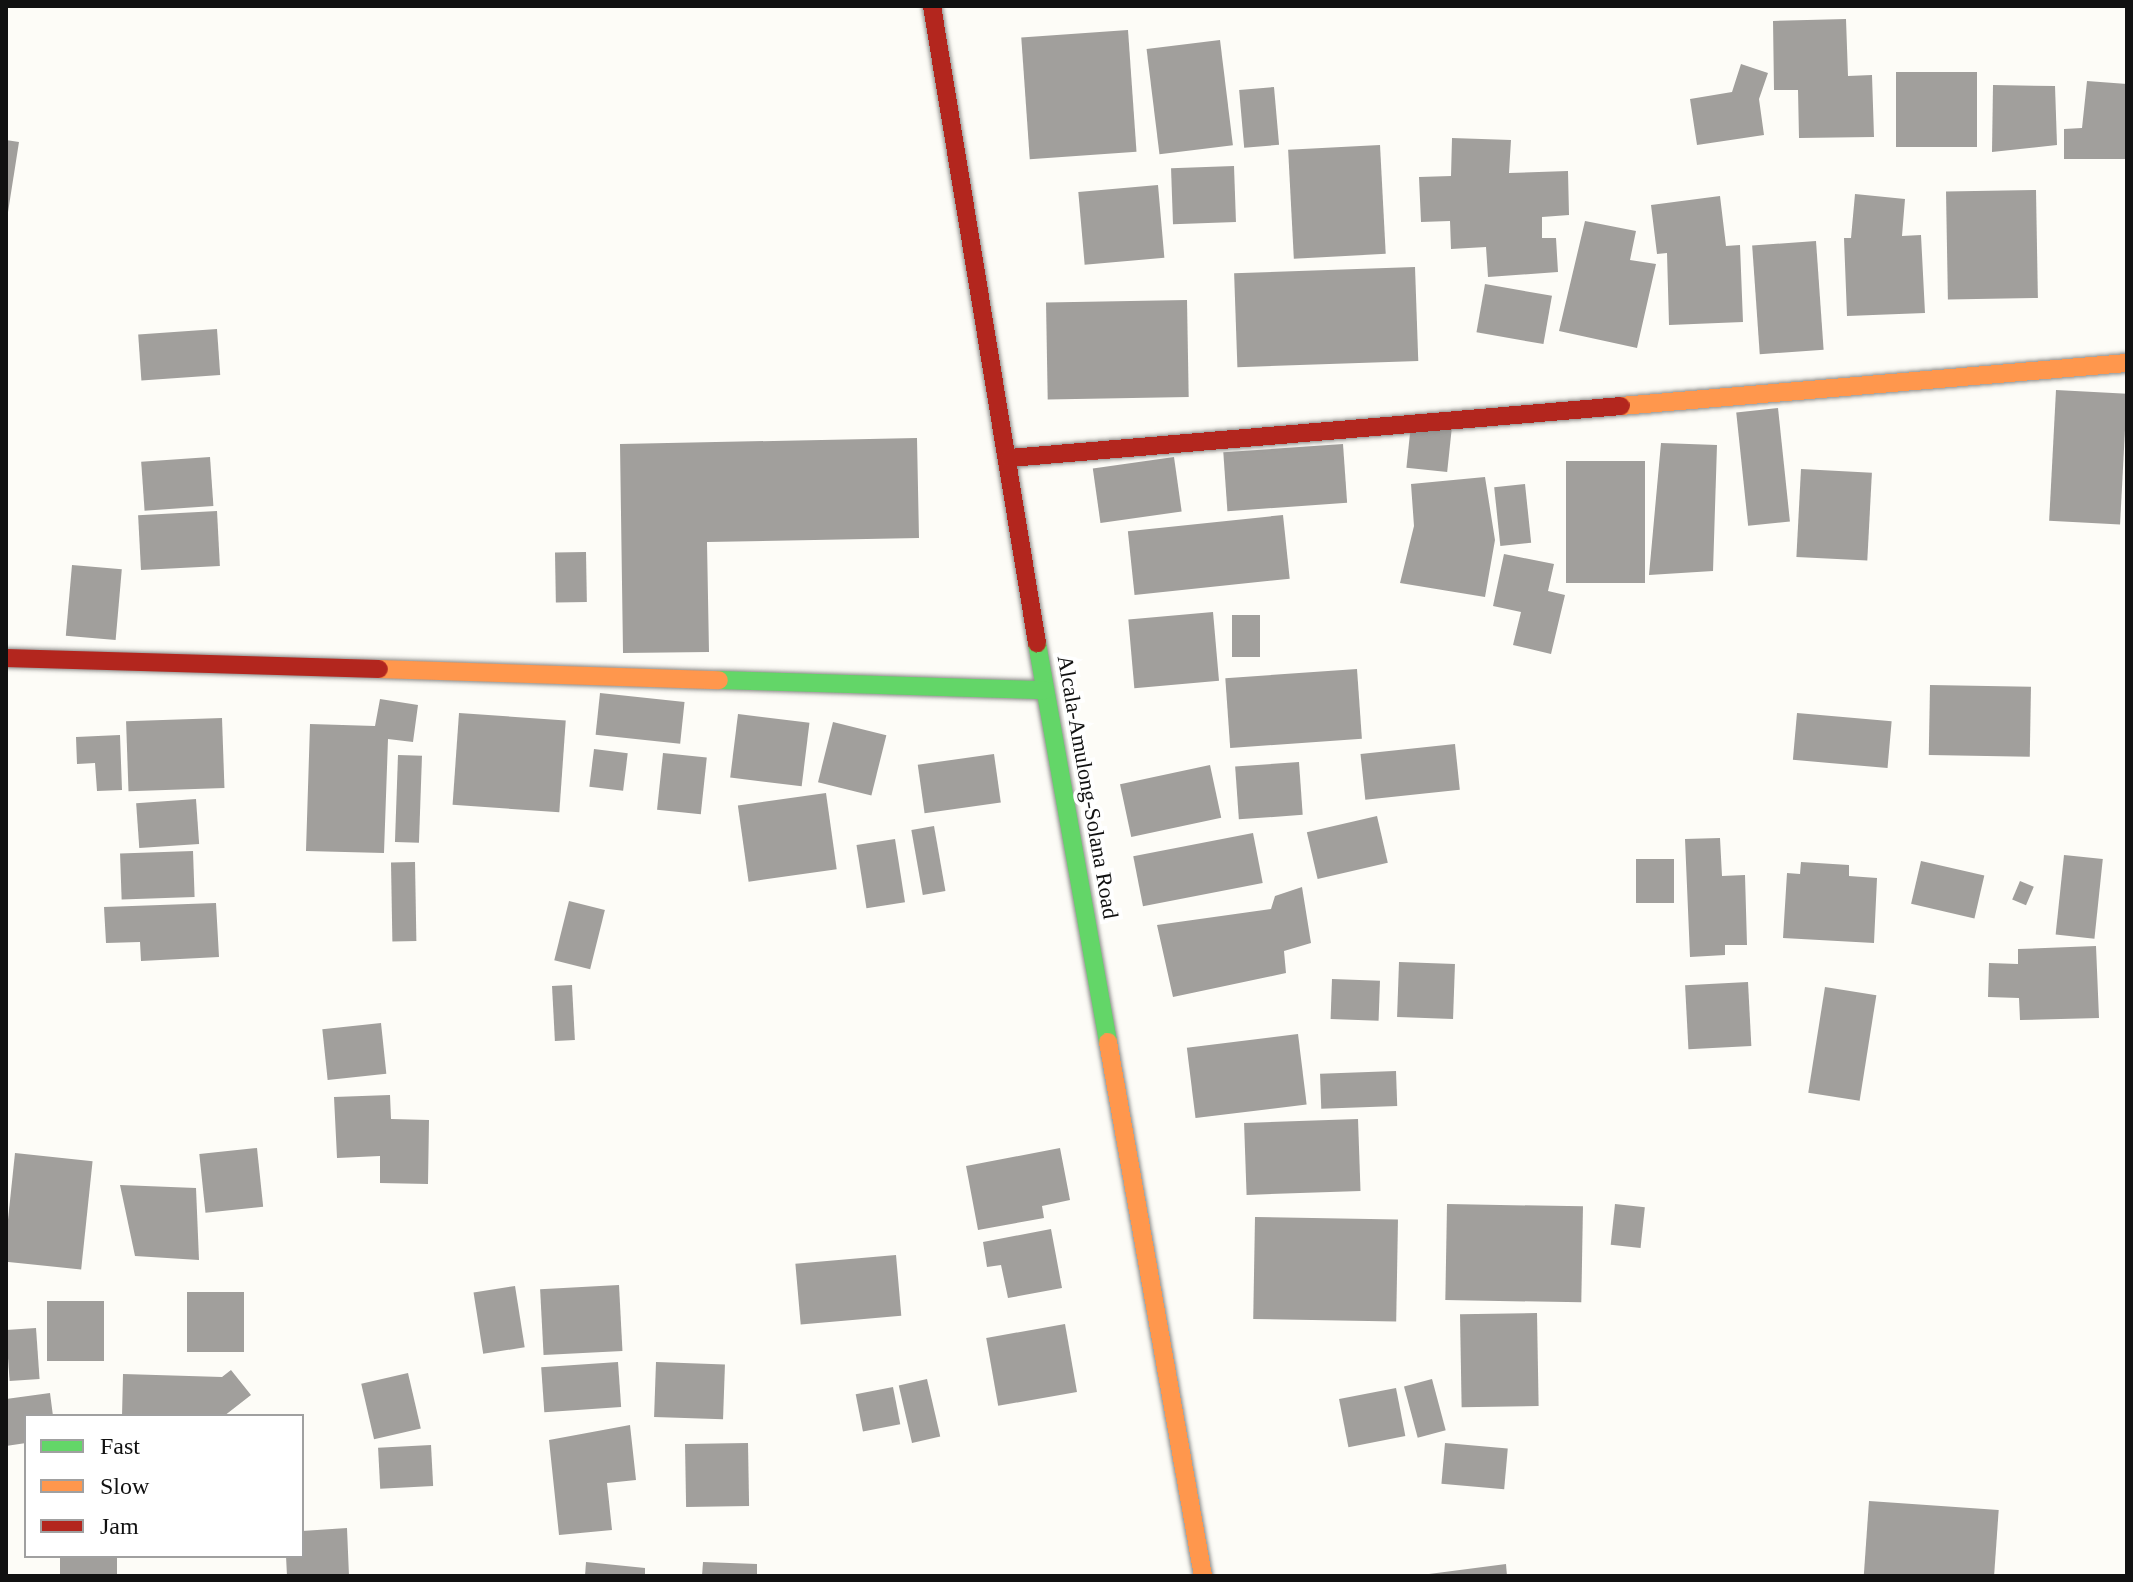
<!DOCTYPE html>
<html>
<head>
<meta charset="utf-8">
<style>
  body { margin:0 }
  #map { position:relative; width:2133px; height:1582px; overflow:hidden; background:#fdfcf7; font-family:"Times New Roman",serif }
  div>[style] { position:absolute }
  .building>* { inset:0; background:#a19f9c; transform-origin:0 0 }
  .roads { filter:drop-shadow(0 0 2px #8e8d8b) drop-shadow(0 0 2px #8e8d8b) }
  .fast>* { height:18px; margin:-9px; padding:0 9px; transform-origin:9px; border-radius:9px; background:#63d668 }
  .slow>* { height:18px; margin:-9px; padding:0 9px; transform-origin:9px; border-radius:9px; background:#ff974d }
  .jam>* { height:18px; margin:-9px; padding:0 9px; transform-origin:9px; border-radius:9px; background:#b3261e }
  span { translate:-50% -50%; white-space:nowrap; text-align:center; line-height:1.15; -webkit-text-stroke:8px #fff; paint-order:stroke }
  .street-label { font-size:22px; color:#111 }
  .frame { position:absolute; inset:0; border:8px solid #111; pointer-events:none }
  .legend { position:absolute; left:24px; top:1414px; width:280px; height:144px; box-sizing:border-box; background:#fff; border:2px solid #a0a0a0; margin:0; padding:10px 14px; list-style:none; font-size:24px; color:#111 }
  .legend li { display:flex; align-items:center; gap:16px; height:40px }
  .legend b { width:40px; border:2px solid #a0a0a0 }
</style>
</head>
<body>
<div id="map">
  <div class="building">
    <div style="clip-path:polygon(1846px 19px,1848px 76px,1872px 75px,1874px 137px,1799px 138px,1798px 90px,1774px 90px,1773px 21px)"></div>
    <div style="left:1128px;top:30px;width:122px;height:107px;rotate:86deg"></div>
    <div style="left:1220px;top:40px;width:106px;height:74px;rotate:83deg"></div>
    <div style="clip-path:polygon(1741px 64px,1768px 73px,1759px 99px,1764px 135px,1697px 145px,1690px 99px,1732px 92px)"></div>
    <div style="left:1896px;top:72px;width:81px;height:75px"></div>
    <div style="clip-path:polygon(2087px 81px,2127px 84px,2127px 159px,2064px 159px,2064px 129px,2082px 128px)"></div>
    <div style="clip-path:polygon(1993px 85px,2055px 86px,2057px 145px,1992px 152px)"></div>
    <div style="left:1274px;top:87px;width:58px;height:35px;rotate:85deg"></div>
    <div style="clip-path:polygon(1452px 138px,1511px 140px,1509px 173px,1568px 171px,1569px 215px,1542px 217px,1542px 238px,1556px 238px,1558px 272px,1488px 277px,1486px 247px,1451px 249px,1450px 221px,1421px 222px,1419px 177px,1451px 176px)"></div>
    <div style="clip-path:polygon(6px 140px,19px 142px,8px 212px,6px 212px)"></div>
    <div style="left:1380px;top:145px;width:109px;height:92px;rotate:87deg"></div>
    <div style="left:1234px;top:166px;width:56px;height:63px;rotate:88deg"></div>
    <div style="left:1158px;top:185px;width:73px;height:80px;rotate:85deg"></div>
    <div style="left:2036px;top:190px;width:108px;height:90px;rotate:89deg"></div>
    <div style="clip-path:polygon(1855px 194px,1905px 199px,1902px 236px,1921px 235px,1925px 313px,1847px 316px,1844px 238px,1851px 238px)"></div>
    <div style="clip-path:polygon(1720px 196px,1726px 246px,1740px 245px,1743px 322px,1669px 325px,1667px 253px,1657px 254px,1651px 205px)"></div>
    <div style="clip-path:polygon(1585px 221px,1636px 231px,1630px 260px,1656px 264px,1637px 348px,1559px 331px)"></div>
    <div style="left:1816px;top:241px;width:109px;height:64px;rotate:86deg"></div>
    <div style="left:1415px;top:267px;width:94px;height:181px;rotate:88deg"></div>
    <div style="left:1485px;top:284px;width:68px;height:49px;rotate:10deg"></div>
    <div style="left:1187px;top:300px;width:97px;height:141px;rotate:89deg"></div>
    <div style="left:217px;top:329px;width:46px;height:79px;rotate:86deg"></div>
    <div style="left:2056px;top:390px;width:71px;height:131px;rotate:3deg"></div>
    <div style="left:1778px;top:408px;width:114px;height:42px;rotate:84deg"></div>
    <div style="left:1411px;top:424px;width:41px;height:44px;rotate:6deg"></div>
    <div style="clip-path:polygon(917px 438px,919px 538px,707px 542px,709px 652px,623px 653px,620px 444px)"></div>
    <div style="clip-path:polygon(1661px 443px,1717px 445px,1713px 571px,1649px 575px)"></div>
    <div style="left:1343px;top:444px;width:59px;height:120px;rotate:86deg"></div>
    <div style="left:210px;top:457px;width:49px;height:69px;rotate:86deg"></div>
    <div style="left:1174px;top:457px;width:55px;height:82px;rotate:82deg"></div>
    <div style="left:1645px;top:461px;width:122px;height:79px;rotate:90deg"></div>
    <div style="left:1801px;top:469px;width:71px;height:88px;rotate:3deg"></div>
    <div style="clip-path:polygon(1485px 477px,1495px 540px,1485px 597px,1400px 583px,1414px 526px,1411px 484px)"></div>
    <div style="left:1525px;top:484px;width:59px;height:31px;rotate:84deg"></div>
    <div style="left:217px;top:511px;width:55px;height:79px;rotate:87deg"></div>
    <div style="left:1283px;top:515px;width:64px;height:156px;rotate:84deg"></div>
    <div style="left:586px;top:552px;width:50px;height:31px;rotate:89deg"></div>
    <div style="clip-path:polygon(1504px 554px,1554px 564px,1548px 591px,1565px 595px,1551px 654px,1513px 645px,1521px 612px,1493px 606px)"></div>
    <div style="left:72px;top:565px;width:50px;height:71px;rotate:5deg"></div>
    <div style="left:1213px;top:612px;width:69px;height:85px;rotate:85deg"></div>
    <div style="left:1232px;top:615px;width:28px;height:42px"></div>
    <div style="left:1357px;top:669px;width:70px;height:132px;rotate:86deg"></div>
    <div style="left:1930px;top:685px;width:101px;height:70px;rotate:1deg"></div>
    <div style="left:600px;top:693px;width:85px;height:42px;rotate:6deg"></div>
    <div style="clip-path:polygon(380px 699px,418px 705px,413px 742px,388px 739px,384px 853px,306px 851px,310px 724px,375px 726px)"></div>
    <div style="left:459px;top:713px;width:107px;height:92px;rotate:4deg"></div>
    <div style="left:1797px;top:713px;width:95px;height:47px;rotate:5deg"></div>
    <div style="left:738px;top:714px;width:72px;height:64px;rotate:7deg"></div>
    <div style="left:222px;top:718px;width:70px;height:96px;rotate:88deg"></div>
    <div style="left:833px;top:722px;width:55px;height:62px;rotate:14deg"></div>
    <div style="clip-path:polygon(120px 735px,122px 790px,97px 791px,95px 763px,77px 764px,76px 737px)"></div>
    <div style="left:1455px;top:744px;width:46px;height:95px;rotate:84deg"></div>
    <div style="left:594px;top:749px;width:34px;height:38px;rotate:7deg"></div>
    <div style="left:663px;top:753px;width:44px;height:57px;rotate:6deg"></div>
    <div style="left:994px;top:754px;width:49px;height:77px;rotate:82deg"></div>
    <div style="left:398px;top:755px;width:24px;height:87px;rotate:2deg"></div>
    <div style="left:1299px;top:762px;width:53px;height:64px;rotate:86deg"></div>
    <div style="left:1210px;top:765px;width:54px;height:92px;rotate:78deg"></div>
    <div style="left:826px;top:793px;width:77px;height:89px;rotate:82deg"></div>
    <div style="left:196px;top:799px;width:45px;height:60px;rotate:86deg"></div>
    <div style="left:1377px;top:816px;width:48px;height:72px;rotate:77deg"></div>
    <div style="left:934px;top:826px;width:66px;height:23px;rotate:80deg"></div>
    <div style="left:1253px;top:833px;width:51px;height:122px;rotate:79deg"></div>
    <div style="clip-path:polygon(1720px 838px,1722px 876px,1745px 875px,1747px 945px,1725px 945px,1725px 955px,1690px 957px,1685px 839px)"></div>
    <div style="left:895px;top:839px;width:64px;height:39px;rotate:81deg"></div>
    <div style="left:193px;top:851px;width:46px;height:73px;rotate:88deg"></div>
    <div style="left:2064px;top:855px;width:39px;height:80px;rotate:6deg"></div>
    <div style="left:1674px;top:859px;width:44px;height:38px;rotate:90deg"></div>
    <div style="left:1921px;top:861px;width:65px;height:44px;rotate:13deg"></div>
    <div style="left:415px;top:862px;width:79px;height:24px;rotate:89deg"></div>
    <div style="clip-path:polygon(1801px 862px,1849px 865px,1849px 876px,1877px 878px,1874px 943px,1783px 938px,1787px 873px,1800px 874px)"></div>
    <div style="left:2020px;top:881px;width:15px;height:20px;rotate:23deg"></div>
    <div style="clip-path:polygon(1302px 887px,1311px 943px,1284px 951px,1286px 973px,1173px 997px,1157px 925px,1271px 909px,1275px 896px)"></div>
    <div style="left:569px;top:901px;width:37px;height:61px;rotate:14deg"></div>
    <div style="clip-path:polygon(216px 903px,219px 957px,141px 961px,140px 942px,106px 943px,104px 907px)"></div>
    <div style="clip-path:polygon(2096px 946px,2099px 1018px,2020px 1020px,2019px 998px,1988px 997px,1989px 963px,2018px 964px,2018px 949px)"></div>
    <div style="left:1399px;top:962px;width:56px;height:55px;rotate:2deg"></div>
    <div style="left:1332px;top:979px;width:48px;height:40px;rotate:2deg"></div>
    <div style="left:1748px;top:982px;width:64px;height:63px;rotate:87deg"></div>
    <div style="left:572px;top:985px;width:55px;height:20px;rotate:87deg"></div>
    <div style="left:1825px;top:987px;width:52px;height:107px;rotate:9deg"></div>
    <div style="left:381px;top:1023px;width:51px;height:59px;rotate:84deg"></div>
    <div style="left:1298px;top:1034px;width:71px;height:112px;rotate:83deg"></div>
    <div style="left:1396px;top:1071px;width:35px;height:76px;rotate:88deg"></div>
    <div style="clip-path:polygon(390px 1095px,391px 1119px,429px 1120px,428px 1184px,380px 1183px,380px 1156px,337px 1158px,334px 1097px)"></div>
    <div style="left:1358px;top:1119px;width:72px;height:114px;rotate:88deg"></div>
    <div style="left:257px;top:1148px;width:59px;height:58px;rotate:84deg"></div>
    <div style="clip-path:polygon(1060px 1148px,1070px 1200px,1042px 1206px,1044px 1218px,978px 1230px,966px 1166px)"></div>
    <div style="left:15px;top:1153px;width:78px;height:109px;rotate:6deg"></div>
    <div style="clip-path:polygon(120px 1185px,196px 1188px,199px 1260px,135px 1256px)"></div>
    <div style="left:1447px;top:1204px;width:136px;height:96px;rotate:1deg"></div>
    <div style="left:1615px;top:1204px;width:30px;height:41px;rotate:6deg"></div>
    <div style="left:1255px;top:1217px;width:143px;height:102px;rotate:1deg"></div>
    <div style="clip-path:polygon(1051px 1229px,1062px 1288px,1008px 1298px,1001px 1265px,987px 1267px,983px 1242px)"></div>
    <div style="left:896px;top:1255px;width:61px;height:101px;rotate:85deg"></div>
    <div style="left:619px;top:1285px;width:66px;height:79px;rotate:87deg"></div>
    <div style="left:515px;top:1286px;width:62px;height:42px;rotate:81deg"></div>
    <div style="left:187px;top:1292px;width:57px;height:60px"></div>
    <div style="left:47px;top:1301px;width:57px;height:60px"></div>
    <div style="left:1537px;top:1313px;width:93px;height:77px;rotate:89deg"></div>
    <div style="left:1065px;top:1324px;width:69px;height:80px;rotate:80deg"></div>
    <div style="left:36px;top:1328px;width:51px;height:30px;rotate:86deg"></div>
    <div style="left:618px;top:1362px;width:45px;height:77px;rotate:86deg"></div>
    <div style="left:656px;top:1362px;width:69px;height:55px;rotate:2deg"></div>
    <div style="clip-path:polygon(231px 1370px,251px 1395px,224px 1416px,122px 1416px,123px 1374px,222px 1377px)"></div>
    <div style="left:408px;top:1373px;width:57px;height:48px;rotate:77deg"></div>
    <div style="left:927px;top:1379px;width:59px;height:29px;rotate:77deg"></div>
    <div style="left:1432px;top:1379px;width:53px;height:29px;rotate:75deg"></div>
    <div style="left:893px;top:1387px;width:38px;height:38px;rotate:79deg"></div>
    <div style="left:1396px;top:1388px;width:49px;height:58px;rotate:79deg"></div>
    <div style="clip-path:polygon(50px 1393px,53px 1416px,26px 1416px,26px 1443px,6px 1446px,6px 1399px)"></div>
    <div style="clip-path:polygon(630px 1425px,636px 1480px,607px 1483px,612px 1530px,559px 1535px,549px 1440px)"></div>
    <div style="left:748px;top:1443px;width:63px;height:63px;rotate:89deg"></div>
    <div style="left:1445px;top:1443px;width:63px;height:41px;rotate:5deg"></div>
    <div style="left:431px;top:1445px;width:41px;height:53px;rotate:87deg"></div>
    <div style="left:1869px;top:1501px;width:130px;height:75px;rotate:4deg"></div>
    <div style="clip-path:polygon(347px 1528px,349px 1576px,287px 1576px,286px 1556px,302px 1556px,302px 1531px)"></div>
    <div style="left:60px;top:1556px;width:57px;height:20px"></div>
    <div style="clip-path:polygon(586px 1562px,645px 1568px,645px 1576px,585px 1576px)"></div>
    <div style="clip-path:polygon(703px 1562px,757px 1564px,757px 1576px,702px 1576px)"></div>
    <div style="clip-path:polygon(1506px 1564px,1507px 1576px,1429px 1576px,1429px 1574px)"></div>
  </div>
  <div class="roads">
    <div class="fast">
      <div style="left:1037px;top:643px;width:405px;rotate:79.9deg"></div>
      <div style="left:719px;top:680px;width:326px;rotate:1.8deg"></div>
    </div>
    <div class="slow">
      <div style="left:1621px;top:406px;width:508px;rotate:-4.86deg"></div>
      <div style="left:379px;top:669px;width:340px;rotate:1.9deg"></div>
      <div style="left:1108px;top:1042px;width:542px;rotate:79.91deg"></div>
    </div>
    <div class="jam">
      <div style="left:932px;top:6px;width:646px;rotate:80.64deg"></div>
      <div style="left:1010px;top:458px;width:613px;rotate:-4.86deg"></div>
      <div style="left:6px;top:658px;width:373px;rotate:1.7deg"></div>
    </div>
  </div>
  <div class="street-label">
    <span style="left:1088px;top:787px;rotate:80deg">Alcala-Amulong-Solana Road</span>
  </div>
  <div class="frame"></div>
  <ul class="legend">
  <li><b style="height:10px;background:#63d668"></b>Fast</li>
  <li><b style="height:10px;background:#ff974d"></b>Slow</li>
  <li><b style="height:10px;background:#b3261e"></b>Jam</li>
  </ul>
</div>
</body>
</html>
